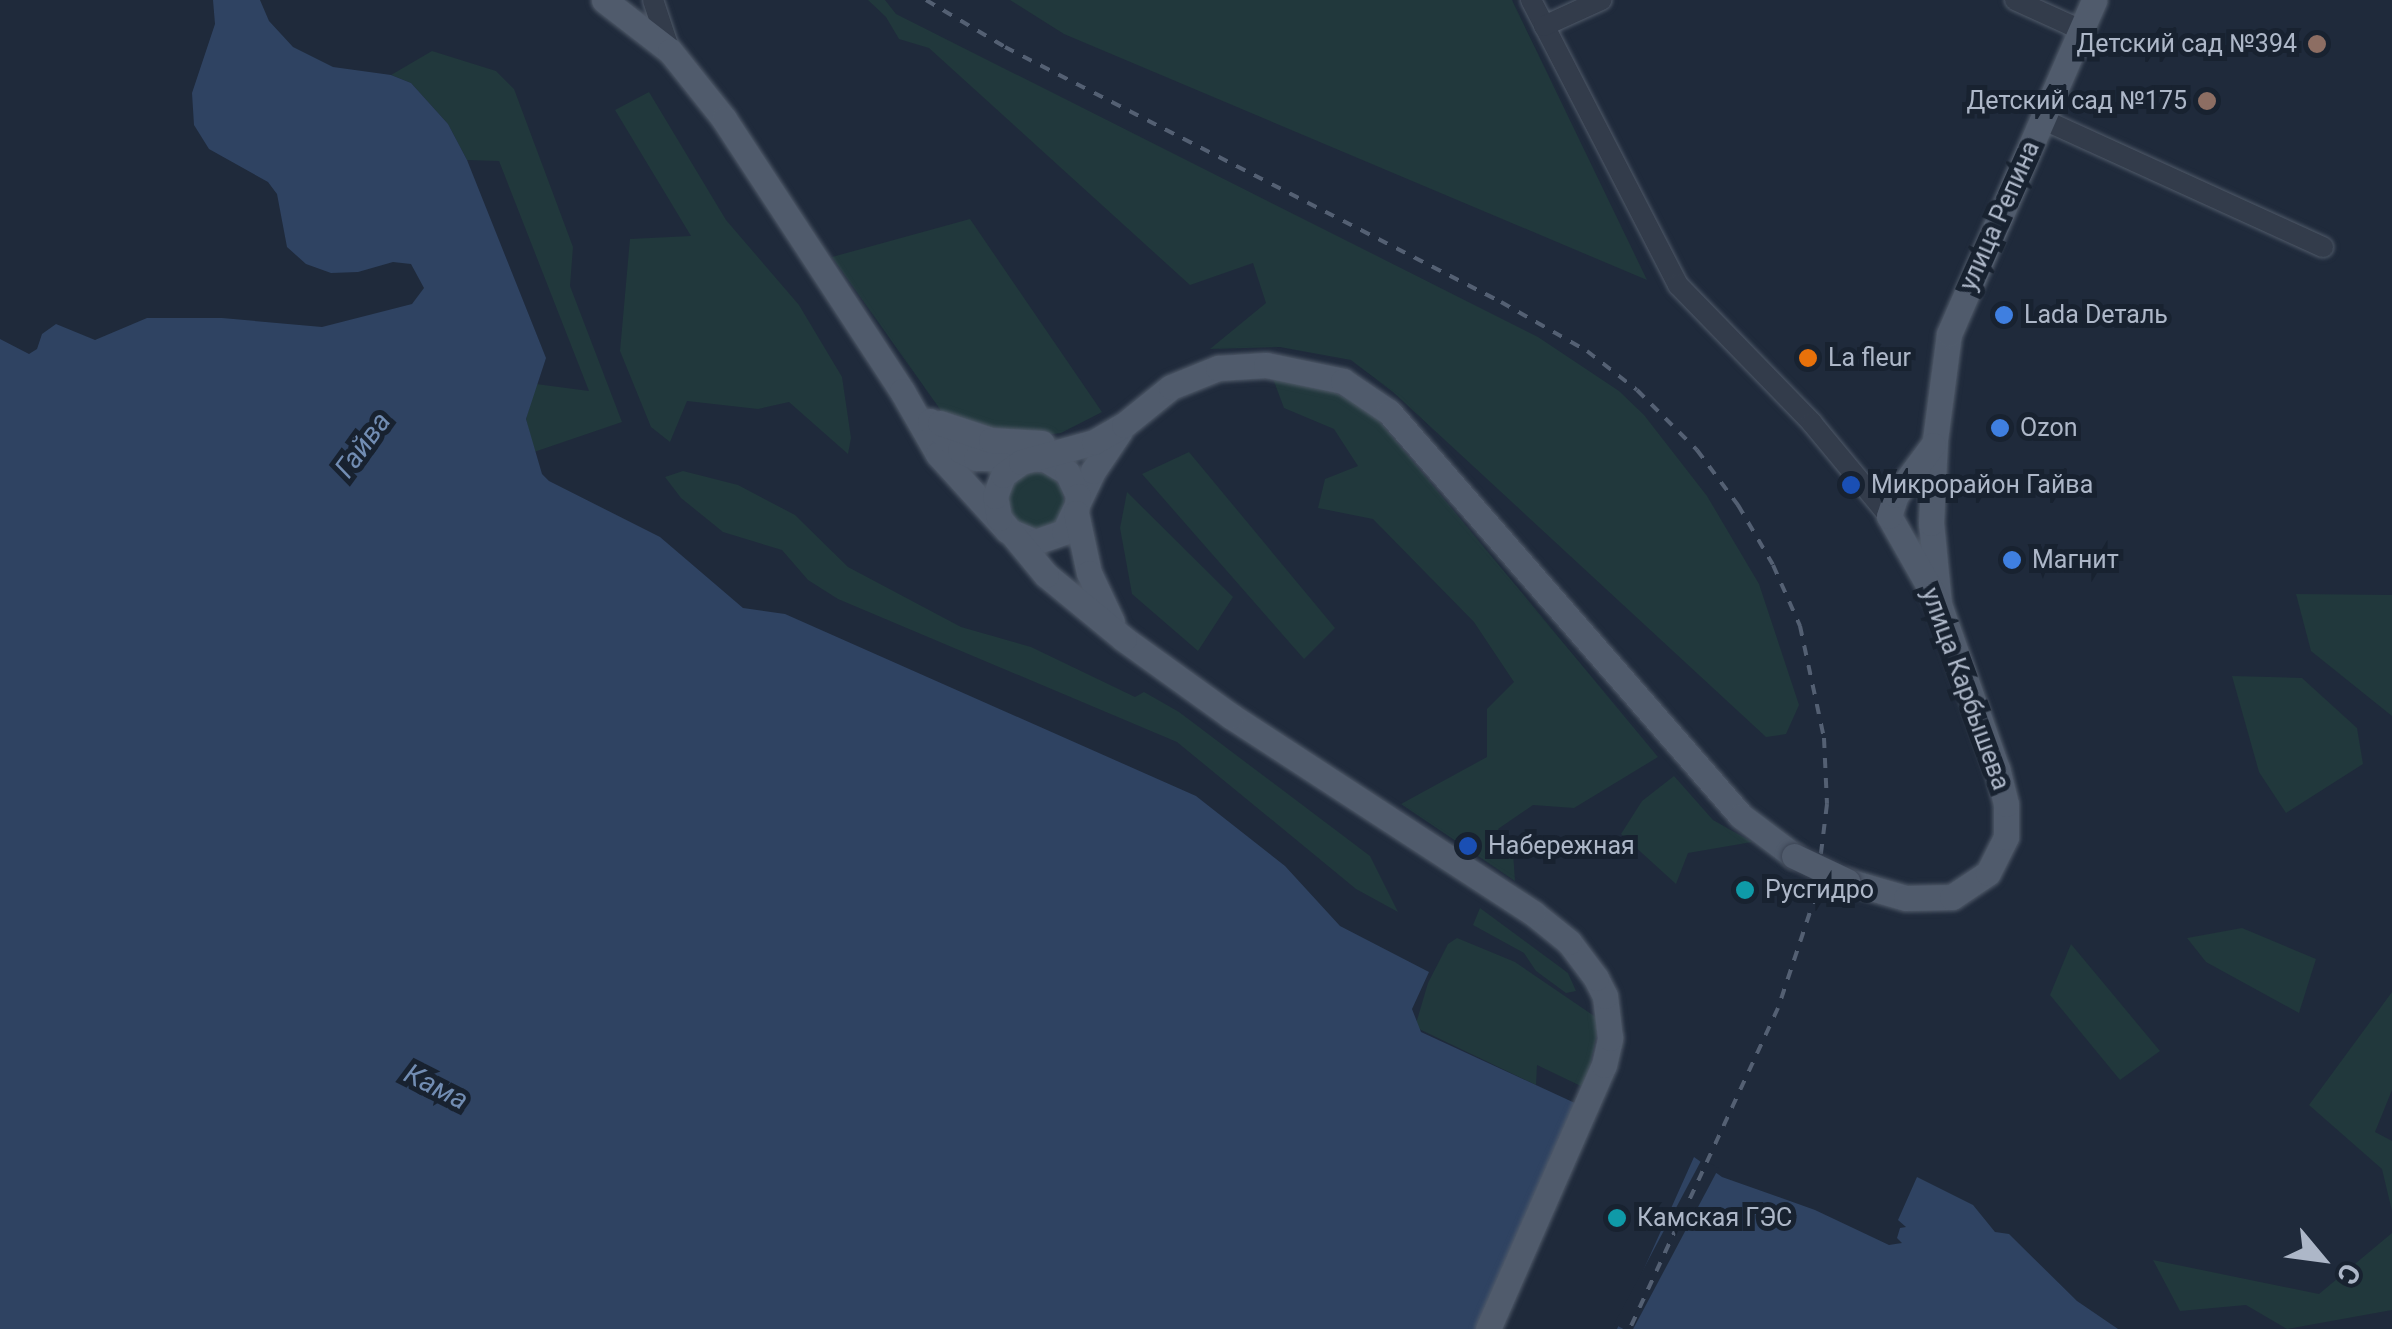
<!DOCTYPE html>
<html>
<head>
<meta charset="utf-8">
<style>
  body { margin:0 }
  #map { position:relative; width:2392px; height:1329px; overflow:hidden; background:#1f2a3b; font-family:Roboto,sans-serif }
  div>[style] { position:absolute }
  .green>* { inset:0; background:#21383c }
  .round { border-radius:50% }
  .water>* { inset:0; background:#2f4362 }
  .pier>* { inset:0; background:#1f2a3b; transform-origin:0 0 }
  .roads { filter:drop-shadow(0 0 2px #505a69) drop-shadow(0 0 2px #505a69) }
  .minor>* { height:20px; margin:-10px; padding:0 10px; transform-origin:10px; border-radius:10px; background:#333c4b }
  .major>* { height:25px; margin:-12.5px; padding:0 12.5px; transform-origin:12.5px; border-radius:12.5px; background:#505b6c }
  .rail>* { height:4px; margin-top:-2px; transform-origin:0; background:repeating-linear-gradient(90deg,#546073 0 10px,transparent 0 20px) }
  .bridges { filter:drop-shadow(0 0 2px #3c4555) drop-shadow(0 0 2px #3c4555) }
  .major-bridge>* { height:25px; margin:-12.5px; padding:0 12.5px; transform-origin:12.5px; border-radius:12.5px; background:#505b6c }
  .dots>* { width:28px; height:28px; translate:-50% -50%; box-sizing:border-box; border:5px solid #182230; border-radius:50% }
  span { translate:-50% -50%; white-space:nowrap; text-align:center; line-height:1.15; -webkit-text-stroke:10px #182230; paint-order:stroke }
  .poi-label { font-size:25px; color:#adb7c8 }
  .right { translate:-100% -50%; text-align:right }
  .left { translate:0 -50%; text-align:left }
  .street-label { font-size:25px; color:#adb7c8 }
  .water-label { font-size:28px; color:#728db3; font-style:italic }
  .north { position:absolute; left:2272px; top:1209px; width:100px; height:100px; -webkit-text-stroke:8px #182230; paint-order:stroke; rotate:119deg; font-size:28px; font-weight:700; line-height:40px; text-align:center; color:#adb7c8 }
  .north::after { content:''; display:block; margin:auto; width:35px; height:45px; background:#adb7c8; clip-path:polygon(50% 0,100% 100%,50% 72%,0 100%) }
</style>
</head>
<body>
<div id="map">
  <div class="green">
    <div style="clip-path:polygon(868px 0,885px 0,896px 14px,1538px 337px,1619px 391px,1644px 415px,1707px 496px,1759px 584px,1799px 705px,1786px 734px,1766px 737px,1393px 392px,1351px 360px,1280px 347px,1210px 349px,1266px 303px,1253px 263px,1190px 285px,929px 48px,899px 39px,886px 17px)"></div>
    <div style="clip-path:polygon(1010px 0,1512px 0,1647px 280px,1064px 34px)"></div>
    <div style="clip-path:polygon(432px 51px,496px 71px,514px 89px,573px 247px,570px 286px,622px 422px,534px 452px,526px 419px,536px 384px,589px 391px,499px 161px,467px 160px,448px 124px,411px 83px,391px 75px)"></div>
    <div style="clip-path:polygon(649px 92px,726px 220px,799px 305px,842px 377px,851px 438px,848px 454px,789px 402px,758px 409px,687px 401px,670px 442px,651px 427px,620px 351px,630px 239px,691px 236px,615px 110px)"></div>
    <div style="clip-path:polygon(970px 219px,1102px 412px,1061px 433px,1023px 438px,942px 412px,832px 257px)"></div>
    <div style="clip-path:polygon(1272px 376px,1328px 389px,1371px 411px,1658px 757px,1574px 808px,1533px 805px,1498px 829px,1513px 852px,1515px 881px,1401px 804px,1487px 757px,1487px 709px,1514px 682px,1474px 622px,1373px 519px,1318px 508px,1325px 479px,1358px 466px,1334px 429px,1284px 408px)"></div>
    <div style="clip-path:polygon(1189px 452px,1335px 628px,1304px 659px,1142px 474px)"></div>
    <div style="clip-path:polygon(683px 471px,738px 485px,795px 515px,848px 567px,961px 627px,1031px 647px,1135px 697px,1144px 692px,1179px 712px,1370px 856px,1398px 912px,1356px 889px,1177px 742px,838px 599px,808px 580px,782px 550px,723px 532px,681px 498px,665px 477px)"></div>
    <div class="round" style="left:1006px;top:472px;width:58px;height:58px"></div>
    <div style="clip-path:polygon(1127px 492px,1233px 597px,1198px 651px,1132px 594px,1120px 528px)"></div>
    <div style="clip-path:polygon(2296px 594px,2392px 595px,2392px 716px,2311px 651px)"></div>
    <div style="clip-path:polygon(2232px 676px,2302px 678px,2357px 728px,2363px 764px,2286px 813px,2259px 772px)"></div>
    <div style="clip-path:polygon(1674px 776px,1713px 820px,1752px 842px,1688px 853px,1676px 884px,1621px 834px,1642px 801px)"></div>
    <div style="clip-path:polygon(1480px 908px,1568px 973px,1576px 991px,1566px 993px,1536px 971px,1524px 953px,1473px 925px)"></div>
    <div style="clip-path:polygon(2242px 928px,2316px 959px,2299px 1013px,2206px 962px,2187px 938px)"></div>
    <div style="clip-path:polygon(1457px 938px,1515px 962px,1600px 1020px,1585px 1088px,1537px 1065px,1536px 1085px,1415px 1027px,1428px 983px,1448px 944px)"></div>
    <div style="clip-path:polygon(2071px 944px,2160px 1051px,2120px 1080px,2050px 995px)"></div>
    <div style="clip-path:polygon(2392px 992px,2392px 1090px,2375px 1132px,2392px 1141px,2392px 1211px,2382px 1169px,2309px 1105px)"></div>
    <div style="clip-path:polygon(2392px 1233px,2392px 1310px,2287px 1329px,2246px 1305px,2180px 1311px,2153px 1260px,2319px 1294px)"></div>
  </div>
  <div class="water">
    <div style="clip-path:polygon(213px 0,260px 0,269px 21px,293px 47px,333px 67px,391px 75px,411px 83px,448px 124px,467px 160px,546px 358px,526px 419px,542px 474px,549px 481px,660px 537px,743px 608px,785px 614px,1196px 796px,1285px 866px,1340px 926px,1429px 972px,1412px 1009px,1421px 1032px,1577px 1104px,1476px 1329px,0 1329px,0 339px,29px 354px,37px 349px,42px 334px,56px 324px,95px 340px,147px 318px,222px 318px,322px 327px,412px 304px,424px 288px,411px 264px,393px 262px,358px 272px,331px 273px,306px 264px,287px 247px,277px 194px,268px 182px,209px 149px,194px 125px,192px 93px,215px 24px)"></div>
    <div style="clip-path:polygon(1694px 1157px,1722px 1177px,1815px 1210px,1889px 1245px,1902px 1243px,1897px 1238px,1900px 1228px,1906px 1227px,1898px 1220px,1917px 1177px,1973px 1205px,1995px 1232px,2009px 1234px,2077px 1301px,2118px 1329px,1617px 1329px)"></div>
  </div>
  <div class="pier">
    <div style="left:1702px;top:1159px;width:19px;height:187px;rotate:28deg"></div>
  </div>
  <div class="roads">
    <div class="minor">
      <div style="left:653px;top:0;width:54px;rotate:71.6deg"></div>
      <div style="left:1531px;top:0;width:321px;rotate:62.7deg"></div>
      <div style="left:1678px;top:285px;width:192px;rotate:45.8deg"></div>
      <div style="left:1812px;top:423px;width:121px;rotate:50.4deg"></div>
      <div style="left:2015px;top:0;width:72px;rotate:24.4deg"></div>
      <div style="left:1544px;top:26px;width:63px;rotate:-24.5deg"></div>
      <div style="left:2042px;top:119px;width:309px;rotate:24.5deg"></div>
    </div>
    <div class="major">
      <div style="left:604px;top:0;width:83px;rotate:37.7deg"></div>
      <div style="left:670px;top:51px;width:87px;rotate:51.5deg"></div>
      <div style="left:724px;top:119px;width:325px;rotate:56.8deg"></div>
      <div style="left:902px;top:391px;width:73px;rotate:60.3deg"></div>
      <div style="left:938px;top:454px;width:103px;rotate:47.8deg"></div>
      <div style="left:1007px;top:530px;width:30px;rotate:23deg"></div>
      <div style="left:1035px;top:542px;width:31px;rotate:-19deg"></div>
      <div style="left:1064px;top:532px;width:68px;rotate:-64.6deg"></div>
      <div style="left:1093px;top:471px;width:48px;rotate:-56deg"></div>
      <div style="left:930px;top:421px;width:42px;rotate:44deg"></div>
      <div style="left:960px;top:450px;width:18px;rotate:27deg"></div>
      <div style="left:976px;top:458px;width:69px;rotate:0.8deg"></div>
      <div style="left:1045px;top:459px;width:26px;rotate:31deg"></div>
      <div style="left:1067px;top:472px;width:26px;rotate:65deg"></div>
      <div style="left:1078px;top:496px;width:17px;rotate:97deg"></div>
      <div style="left:1076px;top:513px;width:61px;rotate:77.8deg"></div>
      <div style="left:1089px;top:573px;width:54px;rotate:64.9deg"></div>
      <div style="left:940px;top:423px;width:54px;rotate:18.4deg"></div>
      <div style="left:991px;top:440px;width:51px;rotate:3.4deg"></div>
      <div style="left:1939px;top:604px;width:81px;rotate:-95.6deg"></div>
      <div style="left:1931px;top:523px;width:83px;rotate:-87.2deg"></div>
      <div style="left:1935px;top:440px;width:107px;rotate:-82.5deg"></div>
      <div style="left:1949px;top:334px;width:364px;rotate:-66.5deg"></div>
      <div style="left:1847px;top:881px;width:61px;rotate:16.1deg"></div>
      <div style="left:1906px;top:898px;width:46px;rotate:-1.2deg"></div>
      <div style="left:1952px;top:897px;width:43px;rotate:-33.7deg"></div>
      <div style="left:1988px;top:873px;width:40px;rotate:-63.4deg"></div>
      <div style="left:2006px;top:837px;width:33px;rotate:-90deg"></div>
      <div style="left:2006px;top:804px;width:36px;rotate:-104deg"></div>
      <div style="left:1997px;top:769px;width:175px;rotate:-109.4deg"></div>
      <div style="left:1939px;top:604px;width:101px;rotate:-119.6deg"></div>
      <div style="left:1889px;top:516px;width:22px;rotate:-72deg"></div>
      <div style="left:1896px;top:495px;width:62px;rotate:-53.5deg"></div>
      <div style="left:1488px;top:1329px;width:288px;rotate:-66.3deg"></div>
      <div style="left:1604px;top:1065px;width:28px;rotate:-77deg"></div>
      <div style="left:1610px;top:1038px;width:42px;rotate:-96.8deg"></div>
      <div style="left:1605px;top:996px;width:20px;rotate:-117deg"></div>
      <div style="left:1596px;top:978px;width:45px;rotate:-126.9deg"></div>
      <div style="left:1569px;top:942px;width:46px;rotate:-141.1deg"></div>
      <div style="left:1533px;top:913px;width:361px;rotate:-146.9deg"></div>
      <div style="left:1231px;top:716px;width:132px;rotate:-144.3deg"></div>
      <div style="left:1124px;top:639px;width:101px;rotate:-140.6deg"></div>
      <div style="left:1046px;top:575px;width:74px;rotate:-129.5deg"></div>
      <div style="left:999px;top:518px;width:22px;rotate:-100deg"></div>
      <div style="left:995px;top:496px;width:22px;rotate:-69deg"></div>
      <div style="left:1003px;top:475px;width:22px;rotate:-36deg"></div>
      <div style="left:1021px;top:462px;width:76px;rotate:-15.3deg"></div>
      <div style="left:1094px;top:442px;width:34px;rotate:-30deg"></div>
      <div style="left:1124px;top:425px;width:60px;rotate:-39deg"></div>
      <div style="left:1171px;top:387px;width:51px;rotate:-22deg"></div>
      <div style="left:1218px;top:368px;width:48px;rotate:-3.6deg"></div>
      <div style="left:1266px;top:365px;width:79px;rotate:11.7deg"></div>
      <div style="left:1343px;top:381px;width:55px;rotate:34deg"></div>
      <div style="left:1389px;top:412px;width:536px;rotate:48.93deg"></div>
      <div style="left:1741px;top:816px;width:66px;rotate:37deg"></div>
    </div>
  </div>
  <div class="rail">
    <div style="left:926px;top:0;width:92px;rotate:30.7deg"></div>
    <div style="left:1005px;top:47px;width:558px;rotate:27.21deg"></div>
    <div style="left:1501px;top:302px;width:99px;rotate:29.7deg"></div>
    <div style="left:1587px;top:351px;width:63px;rotate:38deg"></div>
    <div style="left:1637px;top:390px;width:85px;rotate:45deg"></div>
    <div style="left:1697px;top:450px;width:69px;rotate:53.3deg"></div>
    <div style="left:1738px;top:505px;width:69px;rotate:59.7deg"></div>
    <div style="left:1773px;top:565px;width:67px;rotate:66.1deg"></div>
    <div style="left:1800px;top:626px;width:115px;rotate:77.9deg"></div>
    <div style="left:1824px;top:738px;width:66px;rotate:87.4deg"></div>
    <div style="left:1827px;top:804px;width:91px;rotate:97deg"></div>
    <div style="left:1816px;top:894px;width:120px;rotate:108.4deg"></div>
    <div style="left:1778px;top:1008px;width:353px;rotate:114.8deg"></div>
  </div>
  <div class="bridges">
    <div class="major-bridge">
      <div style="left:1794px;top:856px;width:59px;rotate:25.3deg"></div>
    </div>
  </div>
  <div class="dots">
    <div style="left:2317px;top:44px;background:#8d6e63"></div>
    <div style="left:2207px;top:101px;background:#8d6e63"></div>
    <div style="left:2004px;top:315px;background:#3f7fe0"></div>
    <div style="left:1808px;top:358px;background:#e8710a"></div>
    <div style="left:2000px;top:428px;background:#3f7fe0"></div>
    <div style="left:1851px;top:485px;background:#1a4fb4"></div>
    <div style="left:2012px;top:560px;background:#3f7fe0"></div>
    <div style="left:1468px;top:846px;background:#1a4fb4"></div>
    <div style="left:1745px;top:890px;background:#0f9aa8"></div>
    <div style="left:1617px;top:1218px;background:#0f9aa8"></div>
  </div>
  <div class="poi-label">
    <span class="right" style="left:2297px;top:44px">Детский сад №394</span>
    <span class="right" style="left:2187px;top:101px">Детский сад №175</span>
    <span class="left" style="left:2024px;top:315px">Lada Dеталь</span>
    <span class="left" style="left:1828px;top:358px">La fleur</span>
    <span class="left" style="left:2020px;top:428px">Ozon</span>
    <span class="left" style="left:1871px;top:485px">Микрорайон Гайва</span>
    <span class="left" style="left:2032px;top:560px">Магнит</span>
    <span class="left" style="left:1488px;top:846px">Набережная</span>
    <span class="left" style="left:1765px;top:890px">Русгидро</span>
    <span class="left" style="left:1637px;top:1218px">Камская ГЭС</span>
  </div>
  <div class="street-label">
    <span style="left:2000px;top:216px;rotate:-66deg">улица Репина</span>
    <span style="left:1965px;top:689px;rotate:70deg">улица Карбышева</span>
  </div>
  <div class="water-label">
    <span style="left:363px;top:445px;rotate:-54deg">Гайва</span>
    <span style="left:436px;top:1087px;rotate:27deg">Кама</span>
  </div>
  <div class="north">С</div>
</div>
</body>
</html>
